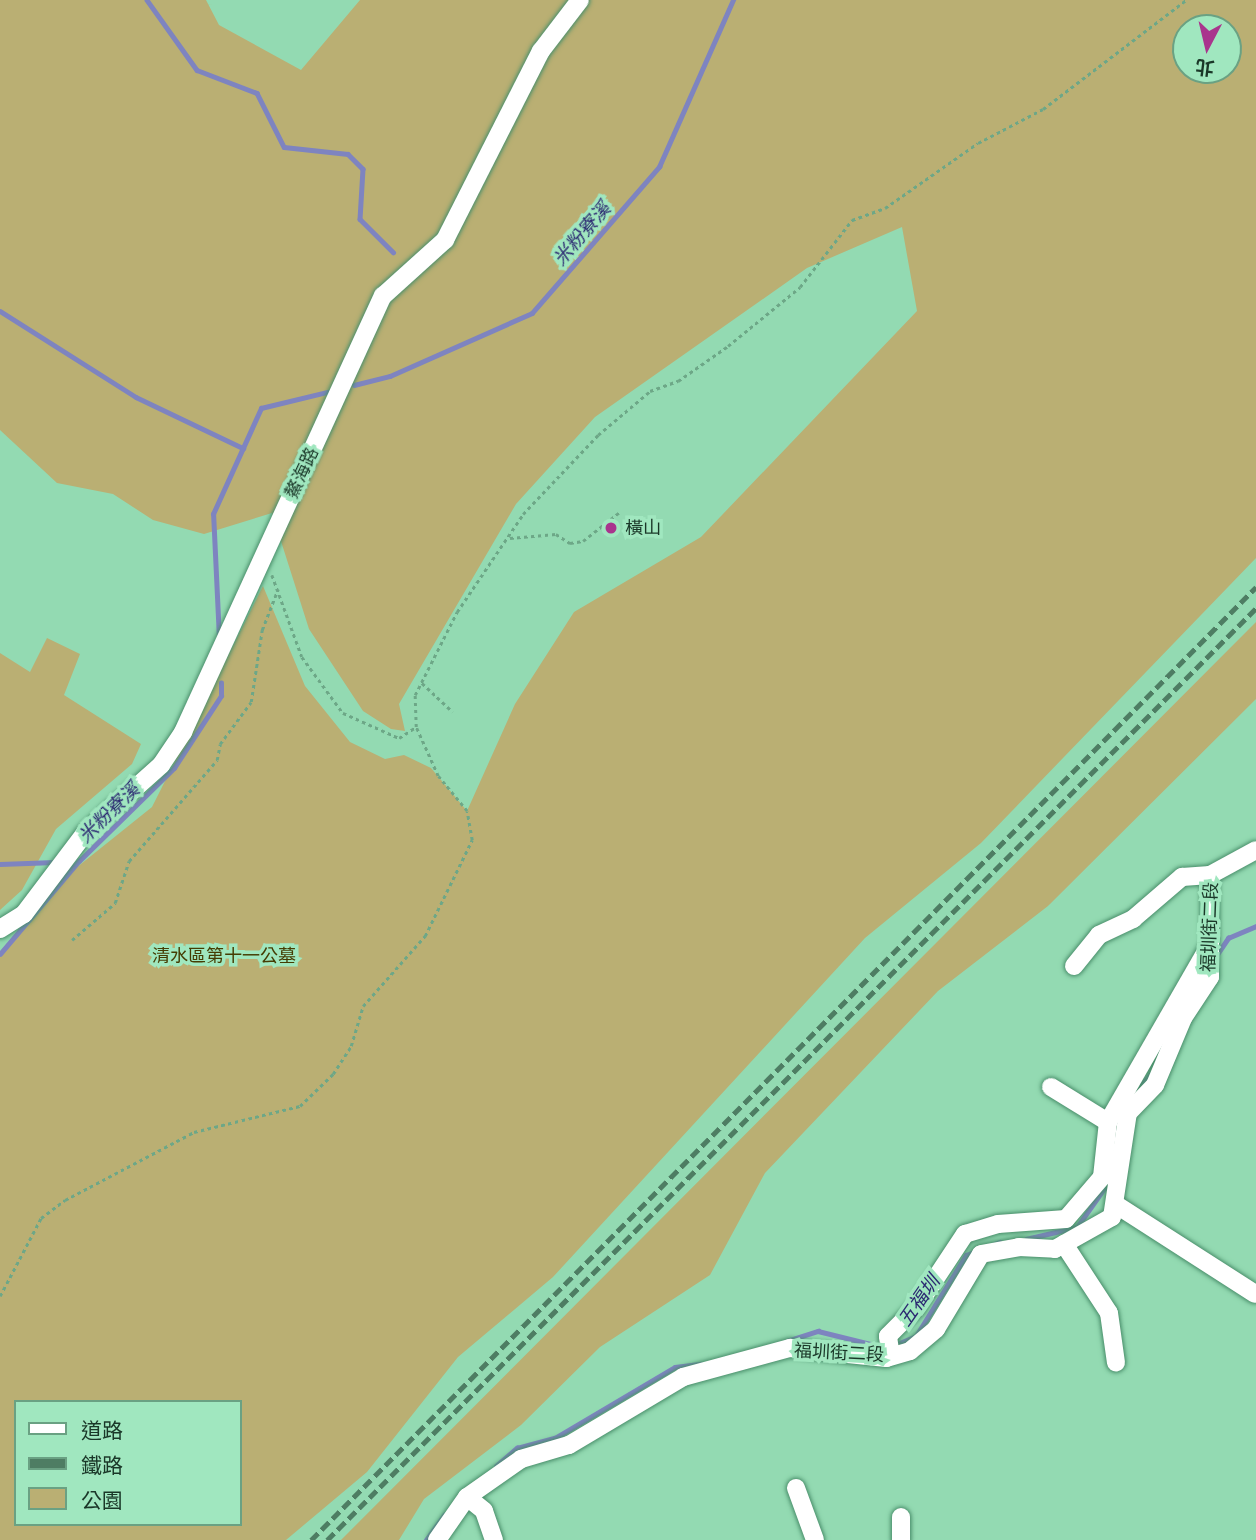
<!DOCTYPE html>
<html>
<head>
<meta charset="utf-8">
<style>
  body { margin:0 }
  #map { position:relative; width:1256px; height:1540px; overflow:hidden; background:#93dab2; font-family:Raleway,"Noto Sans TC",sans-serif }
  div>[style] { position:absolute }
  .green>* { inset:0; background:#baaf73 }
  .stream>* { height:4.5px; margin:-2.25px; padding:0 2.25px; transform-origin:2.25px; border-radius:2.25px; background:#7e84c0 }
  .path>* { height:2.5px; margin-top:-1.25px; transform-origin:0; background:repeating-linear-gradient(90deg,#6da787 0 3.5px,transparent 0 7px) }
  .roads { filter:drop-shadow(0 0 2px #498e6a) drop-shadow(0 0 2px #498e6a) }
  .minor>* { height:18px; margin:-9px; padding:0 9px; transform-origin:9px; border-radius:9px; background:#fff }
  .rail>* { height:4.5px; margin-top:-2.25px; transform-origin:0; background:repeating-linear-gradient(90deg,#4e7d63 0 10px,transparent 0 15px) }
  .dots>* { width:19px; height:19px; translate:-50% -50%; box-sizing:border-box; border:4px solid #a0e7bf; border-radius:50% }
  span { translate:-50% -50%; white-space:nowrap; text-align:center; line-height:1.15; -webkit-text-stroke:7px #a0e7bf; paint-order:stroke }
  .street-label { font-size:18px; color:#1a3728 }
  .poi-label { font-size:18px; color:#1a3728 }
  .left { translate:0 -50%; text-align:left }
  .park-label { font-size:18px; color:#453c03 }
  .water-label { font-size:19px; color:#2c2a72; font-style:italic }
  .legend { position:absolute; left:14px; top:1400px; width:228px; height:126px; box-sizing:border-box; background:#a0e7bf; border:2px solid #6aa183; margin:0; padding:9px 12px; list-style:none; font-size:21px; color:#1a3728 }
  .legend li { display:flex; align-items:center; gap:14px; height:35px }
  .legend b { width:35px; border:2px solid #6aa183 }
  .north { position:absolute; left:1172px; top:14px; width:70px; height:70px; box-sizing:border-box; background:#a0e7bf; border:2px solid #6aa183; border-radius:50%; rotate:187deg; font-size:19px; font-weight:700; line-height:28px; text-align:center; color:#1a3728 }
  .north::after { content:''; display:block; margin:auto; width:24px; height:32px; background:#a9348d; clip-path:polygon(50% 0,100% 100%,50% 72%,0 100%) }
</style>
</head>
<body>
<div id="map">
  <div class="green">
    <div style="clip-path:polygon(evenodd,0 0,206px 0,219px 25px,301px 70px,360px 0,1256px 0,1256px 558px,981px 843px,865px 938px,553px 1277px,458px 1357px,367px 1472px,286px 1540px,0 1540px,0 952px,71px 872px,152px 807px,263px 586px,305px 686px,350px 742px,385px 759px,404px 755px,431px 768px,467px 811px,515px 704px,574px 612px,701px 537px,917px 311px,902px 227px,807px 268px,595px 417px,516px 504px,399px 704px,405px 731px,391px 729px,363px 711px,309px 629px,272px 513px,204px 534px,153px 520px,113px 494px,57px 483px,0 430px,0 0,1186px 28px,1228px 28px,1228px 70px,1186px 70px,1186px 28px,0 0,16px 1402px,240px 1402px,240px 1524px,16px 1524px,16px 1402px)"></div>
    <div style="clip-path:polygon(1256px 622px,1256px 699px,1048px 906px,938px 991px,765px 1173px,710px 1275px,600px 1347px,521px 1425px,424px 1499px,399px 1540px,341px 1540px)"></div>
    <div style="clip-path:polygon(47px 638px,80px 654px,64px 695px,141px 744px,132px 764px,56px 829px,22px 890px,0 910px,0 653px,30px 672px)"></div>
  </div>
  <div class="stream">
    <div style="left:147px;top:0;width:86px;rotate:54.5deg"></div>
    <div style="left:197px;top:70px;width:64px;rotate:21deg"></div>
    <div style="left:257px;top:93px;width:60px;rotate:63.4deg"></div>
    <div style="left:284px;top:147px;width:64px;rotate:6.2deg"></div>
    <div style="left:348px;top:154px;width:21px;rotate:45deg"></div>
    <div style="left:363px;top:169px;width:50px;rotate:93.4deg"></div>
    <div style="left:360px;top:219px;width:47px;rotate:45deg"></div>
    <div style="left:0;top:311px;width:161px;rotate:32.3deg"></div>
    <div style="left:136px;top:397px;width:119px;rotate:25.5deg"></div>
    <div style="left:354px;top:385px;width:37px;rotate:-14deg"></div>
    <div style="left:390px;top:376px;width:155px;rotate:-23.9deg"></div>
    <div style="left:532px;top:313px;width:194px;rotate:-49deg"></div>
    <div style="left:659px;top:167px;width:183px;rotate:-66.1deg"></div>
    <div style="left:219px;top:639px;width:125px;rotate:-92.7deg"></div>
    <div style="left:213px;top:514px;width:116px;rotate:-65.6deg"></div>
    <div style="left:261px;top:408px;width:68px;rotate:-13.6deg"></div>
    <div style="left:0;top:864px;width:55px;rotate:-2.1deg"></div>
    <div style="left:0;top:954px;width:122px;rotate:-49.7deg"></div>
    <div style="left:79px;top:861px;width:133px;rotate:-44.4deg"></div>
    <div style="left:174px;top:768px;width:86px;rotate:-56.9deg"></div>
    <div style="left:221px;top:696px;width:13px;rotate:-90deg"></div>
    <div style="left:1216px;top:956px;width:22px;rotate:-56deg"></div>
    <div style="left:1228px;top:938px;width:30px;rotate:-23deg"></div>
    <div style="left:1134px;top:1093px;width:27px;rotate:-48deg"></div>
    <div style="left:1026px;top:1239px;width:52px;rotate:-13.2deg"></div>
    <div style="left:1077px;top:1227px;width:57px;rotate:-54.9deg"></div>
    <div style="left:787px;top:1341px;width:33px;rotate:-18deg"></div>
    <div style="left:818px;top:1331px;width:67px;rotate:13.8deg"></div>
    <div style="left:895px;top:1345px;width:23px;rotate:-23deg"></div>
    <div style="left:916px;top:1336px;width:95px;rotate:-58.3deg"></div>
    <div style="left:966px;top:1255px;width:36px;rotate:-21deg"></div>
    <div style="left:496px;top:1466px;width:28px;rotate:-41deg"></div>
    <div style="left:517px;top:1448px;width:39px;rotate:-15deg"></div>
    <div style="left:555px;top:1438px;width:139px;rotate:-30.6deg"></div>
    <div style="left:675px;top:1367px;width:26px;rotate:-7deg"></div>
    <div style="left:426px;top:1540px;width:31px;rotate:-54deg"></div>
  </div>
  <div class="path">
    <div style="left:510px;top:538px;width:46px;rotate:-5deg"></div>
    <div style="left:556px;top:534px;width:17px;rotate:33deg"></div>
    <div style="left:570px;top:543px;width:13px;rotate:-9deg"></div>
    <div style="left:583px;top:541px;width:48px;rotate:-38.3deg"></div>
    <div style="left:272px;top:575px;width:87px;rotate:69.9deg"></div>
    <div style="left:302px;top:657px;width:69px;rotate:53.8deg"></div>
    <div style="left:343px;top:713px;width:61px;rotate:24.1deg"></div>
    <div style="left:399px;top:738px;width:20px;rotate:-33deg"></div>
    <div style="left:416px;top:727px;width:32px;rotate:-92deg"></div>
    <div style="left:415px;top:695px;width:93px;rotate:-63.2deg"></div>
    <div style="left:457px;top:612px;width:118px;rotate:-56deg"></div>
    <div style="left:523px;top:514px;width:109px;rotate:-46.5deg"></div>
    <div style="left:598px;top:435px;width:68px;rotate:-40.2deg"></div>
    <div style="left:650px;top:391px;width:30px;rotate:-20deg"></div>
    <div style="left:678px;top:381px;width:61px;rotate:-35deg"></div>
    <div style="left:728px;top:346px;width:93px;rotate:-39.3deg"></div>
    <div style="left:800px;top:287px;width:85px;rotate:-52.2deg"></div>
    <div style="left:852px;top:220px;width:35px;rotate:-20deg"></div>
    <div style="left:885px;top:208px;width:113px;rotate:-35deg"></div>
    <div style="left:978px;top:143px;width:73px;rotate:-27.6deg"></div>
    <div style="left:1043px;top:109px;width:180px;rotate:-37.3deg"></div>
    <div style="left:422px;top:683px;width:42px;rotate:43.1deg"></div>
    <div style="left:72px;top:940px;width:57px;rotate:-40.7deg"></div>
    <div style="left:115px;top:903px;width:44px;rotate:-71.6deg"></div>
    <div style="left:129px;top:861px;width:134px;rotate:-48.9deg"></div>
    <div style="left:217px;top:760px;width:16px;rotate:-79deg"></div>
    <div style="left:220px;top:744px;width:52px;rotate:-53.6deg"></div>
    <div style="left:251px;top:702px;width:73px;rotate:-81.3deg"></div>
    <div style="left:262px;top:630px;width:44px;rotate:-68.7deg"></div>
    <div style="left:0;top:1296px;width:88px;rotate:-62.3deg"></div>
    <div style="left:41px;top:1218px;width:30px;rotate:-37deg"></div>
    <div style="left:65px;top:1200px;width:146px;rotate:-27.8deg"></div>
    <div style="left:194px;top:1132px;width:109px;rotate:-13.8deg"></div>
    <div style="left:300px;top:1106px;width:46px;rotate:-44.1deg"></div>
    <div style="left:333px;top:1074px;width:33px;rotate:-57deg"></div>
    <div style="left:351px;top:1046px;width:42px;rotate:-73.3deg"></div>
    <div style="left:363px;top:1006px;width:94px;rotate:-48.5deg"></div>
    <div style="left:425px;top:936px;width:107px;rotate:-63.9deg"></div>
    <div style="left:472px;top:840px;width:29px;rotate:-100deg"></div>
    <div style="left:467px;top:811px;width:45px;rotate:-129.6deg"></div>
    <div style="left:438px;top:776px;width:54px;rotate:-114.2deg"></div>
  </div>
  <div class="roads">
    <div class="minor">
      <div style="left:0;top:929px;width:28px;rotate:-32deg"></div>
      <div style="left:24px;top:914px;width:101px;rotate:-53deg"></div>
      <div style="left:85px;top:833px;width:102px;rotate:-41.8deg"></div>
      <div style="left:161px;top:765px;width:40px;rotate:-56deg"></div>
      <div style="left:183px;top:732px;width:480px;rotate:-65.4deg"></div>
      <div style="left:383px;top:296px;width:84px;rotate:-42.1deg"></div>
      <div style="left:445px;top:240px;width:212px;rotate:-63.1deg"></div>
      <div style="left:541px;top:51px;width:64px;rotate:-52.6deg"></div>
      <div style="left:1074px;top:966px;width:40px;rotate:-51deg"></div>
      <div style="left:1099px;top:935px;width:38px;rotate:-25deg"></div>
      <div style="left:1133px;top:919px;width:65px;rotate:-40.6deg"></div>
      <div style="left:1182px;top:877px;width:28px;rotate:-4deg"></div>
      <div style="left:1051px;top:1087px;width:67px;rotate:31.6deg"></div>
      <div style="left:1115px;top:1204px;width:166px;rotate:32.7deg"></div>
      <div style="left:1064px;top:1244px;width:82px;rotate:56.9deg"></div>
      <div style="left:1109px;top:1313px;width:50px;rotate:82deg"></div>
      <div style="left:891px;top:1356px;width:20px;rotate:-99deg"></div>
      <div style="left:888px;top:1336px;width:40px;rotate:-45deg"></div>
      <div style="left:916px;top:1308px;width:89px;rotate:-56.5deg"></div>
      <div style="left:965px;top:1234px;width:34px;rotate:-17deg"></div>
      <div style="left:998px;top:1224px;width:68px;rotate:-4.2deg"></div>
      <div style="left:1066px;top:1219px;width:55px;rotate:-49.4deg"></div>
      <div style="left:1102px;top:1177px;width:55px;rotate:-83.8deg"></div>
      <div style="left:1108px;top:1122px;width:198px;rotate:-60.1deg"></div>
      <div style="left:796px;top:1488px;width:55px;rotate:69.9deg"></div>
      <div style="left:467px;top:1497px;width:22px;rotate:39deg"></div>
      <div style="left:484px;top:1511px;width:31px;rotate:71deg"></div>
      <div style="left:437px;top:1540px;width:52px;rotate:-55.1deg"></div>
      <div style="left:467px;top:1497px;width:66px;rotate:-35.1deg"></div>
      <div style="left:521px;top:1459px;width:50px;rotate:-16.3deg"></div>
      <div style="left:569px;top:1445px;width:133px;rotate:-30.8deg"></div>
      <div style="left:683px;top:1377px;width:111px;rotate:-15.2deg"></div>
      <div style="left:790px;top:1348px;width:97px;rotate:5.9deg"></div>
      <div style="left:886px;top:1358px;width:25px;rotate:-16deg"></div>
      <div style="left:910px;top:1351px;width:34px;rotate:-40deg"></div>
      <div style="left:936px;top:1329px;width:87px;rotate:-59deg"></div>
      <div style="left:981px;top:1254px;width:39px;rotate:-10deg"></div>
      <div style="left:1019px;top:1247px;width:36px;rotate:3deg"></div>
      <div style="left:1055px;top:1249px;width:65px;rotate:-29.3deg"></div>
      <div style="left:1112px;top:1217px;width:105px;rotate:-81.3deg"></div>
      <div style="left:1128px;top:1113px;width:39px;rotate:-46deg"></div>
      <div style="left:1155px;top:1085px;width:73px;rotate:-67.3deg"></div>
      <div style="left:1183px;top:1018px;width:49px;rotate:-56.6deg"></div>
      <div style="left:1210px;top:977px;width:102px;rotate:-90deg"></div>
      <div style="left:1210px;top:875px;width:52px;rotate:-28.5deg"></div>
      <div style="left:901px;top:1540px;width:23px;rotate:-90deg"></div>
    </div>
  </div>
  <div class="rail">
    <div style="left:311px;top:1540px;width:1342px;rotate:-45.24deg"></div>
    <div style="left:327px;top:1540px;width:1316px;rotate:-45.09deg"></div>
  </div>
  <div class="dots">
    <div style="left:611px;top:528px;background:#a9348d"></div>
  </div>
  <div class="street-label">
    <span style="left:302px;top:473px;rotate:-65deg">鰲海路</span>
    <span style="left:1210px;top:927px;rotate:-88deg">福圳街二段</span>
    <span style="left:839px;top:1353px;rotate:3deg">福圳街二段</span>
  </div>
  <div class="poi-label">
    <span class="left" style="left:625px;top:528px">橫山</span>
  </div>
  <div class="park-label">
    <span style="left:224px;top:956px">清水區第十一公墓</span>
  </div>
  <div class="water-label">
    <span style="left:582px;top:234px;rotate:-49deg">米粉寮溪</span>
    <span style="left:109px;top:813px;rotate:-44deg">米粉寮溪</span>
    <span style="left:919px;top:1301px;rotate:-55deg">五福圳</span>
  </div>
  <ul class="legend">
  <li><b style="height:9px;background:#fff"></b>道路</li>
  <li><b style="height:9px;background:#4e7d63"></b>鐵路</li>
  <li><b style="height:19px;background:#baaf73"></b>公園</li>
  </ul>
  <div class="north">北</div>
</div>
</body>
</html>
